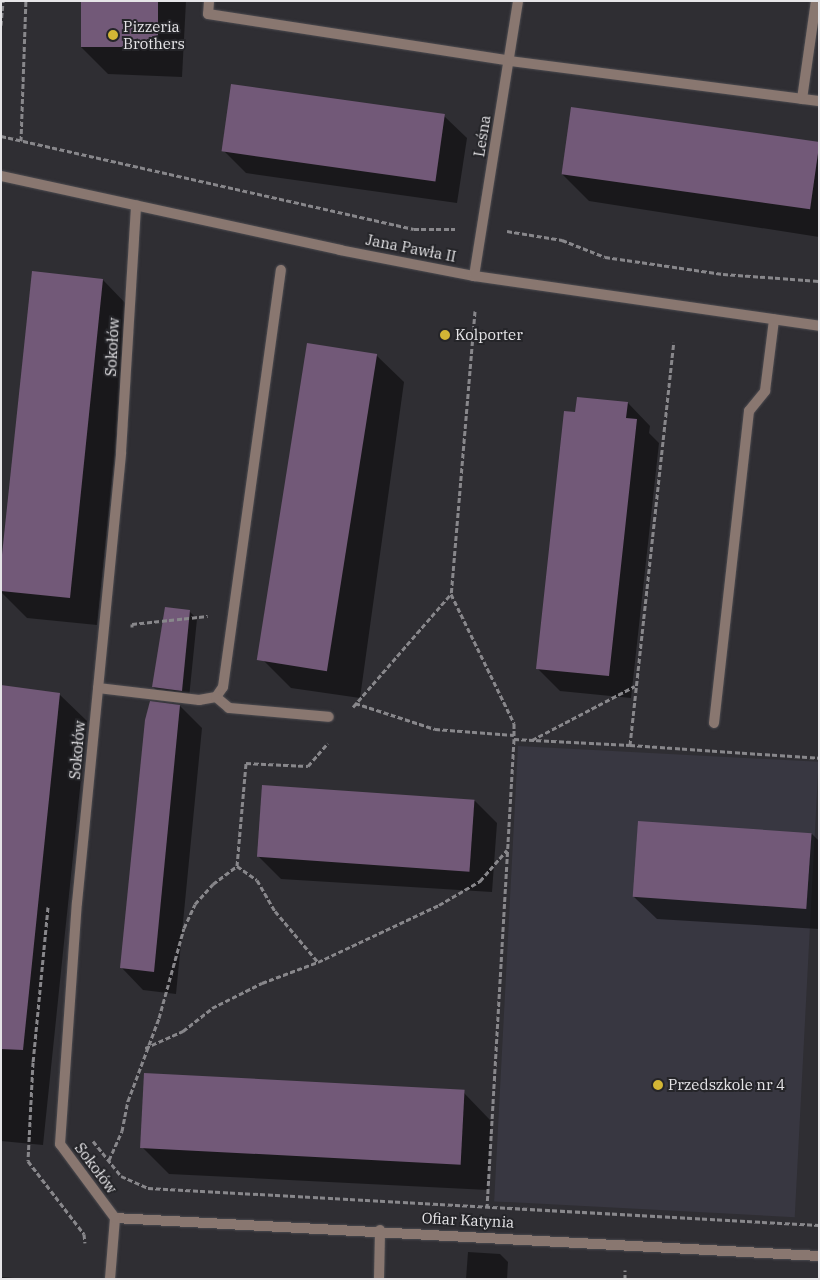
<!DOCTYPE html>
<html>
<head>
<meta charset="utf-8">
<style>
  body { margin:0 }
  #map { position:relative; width:820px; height:1280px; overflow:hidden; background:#2f2e33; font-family:"IBM Plex Serif",serif }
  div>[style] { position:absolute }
  .built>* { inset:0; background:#383741; transform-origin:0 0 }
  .shadow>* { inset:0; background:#0007 }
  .building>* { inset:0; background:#725978; transform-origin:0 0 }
  .path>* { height:3px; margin-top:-1.5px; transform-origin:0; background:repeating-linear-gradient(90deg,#88878b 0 5px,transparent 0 7.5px) }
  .roads { filter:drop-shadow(0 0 1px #4c4b50) drop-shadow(0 0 1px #4c4b50) }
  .service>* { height:10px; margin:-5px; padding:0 5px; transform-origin:5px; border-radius:5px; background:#897770 }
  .minor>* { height:10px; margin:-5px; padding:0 5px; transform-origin:5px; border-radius:5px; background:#897770 }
  .tertiary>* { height:10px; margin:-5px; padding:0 5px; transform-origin:5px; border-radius:5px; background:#897770 }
  .dots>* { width:14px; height:14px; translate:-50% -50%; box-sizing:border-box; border:2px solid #252529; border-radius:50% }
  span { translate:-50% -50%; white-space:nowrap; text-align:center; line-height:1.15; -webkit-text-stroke:4px #252529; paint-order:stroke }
  .poi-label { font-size:15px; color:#e6e5e8 }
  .left { translate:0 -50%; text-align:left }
  .street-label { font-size:15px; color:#e6e5e8 }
  .frame { position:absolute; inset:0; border:2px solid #e6e5e8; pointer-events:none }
</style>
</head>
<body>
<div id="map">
  <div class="built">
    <div style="left:518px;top:746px;width:301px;height:456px;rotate:3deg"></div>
  </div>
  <div class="shadow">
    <div style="clip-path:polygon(82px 1px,186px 1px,182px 77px,108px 74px,81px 47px)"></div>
    <div style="clip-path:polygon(444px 116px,467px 138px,457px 203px,246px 173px,223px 150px)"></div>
    <div style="clip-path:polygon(819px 144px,819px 237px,589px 201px,561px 173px)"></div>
    <div style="clip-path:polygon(103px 280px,130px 308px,97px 625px,27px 618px,1px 592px,1px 576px)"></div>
    <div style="clip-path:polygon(376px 355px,404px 382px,360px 698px,291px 688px,264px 661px)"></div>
    <div style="clip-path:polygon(628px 403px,650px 426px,649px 433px,659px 443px,631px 698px,560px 691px,537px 668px,576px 414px)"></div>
    <div style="clip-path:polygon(189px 611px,197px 619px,189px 698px,161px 695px,153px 687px)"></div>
    <div style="clip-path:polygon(1px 686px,59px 694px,87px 721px,43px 1145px,1px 1141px)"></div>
    <div style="clip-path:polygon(180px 706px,202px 728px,176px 994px,143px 990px,121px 967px)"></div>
    <div style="clip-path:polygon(475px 801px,497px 823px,492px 892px,281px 879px,258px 856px)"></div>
    <div style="clip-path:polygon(812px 834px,819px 841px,819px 929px,657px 919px,634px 897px)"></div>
    <div style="clip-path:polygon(464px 1093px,491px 1121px,488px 1190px,169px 1174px,142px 1147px)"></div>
    <div style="clip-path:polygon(468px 1252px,500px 1254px,508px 1262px,507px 1279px,466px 1279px)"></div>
    <div style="clip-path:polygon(2px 1277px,25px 1279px,2px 1279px)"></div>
  </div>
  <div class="building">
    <div style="left:81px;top:1px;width:77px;height:46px"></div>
    <div style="left:231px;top:84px;width:216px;height:68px;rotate:8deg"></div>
    <div style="left:571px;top:107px;width:251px;height:68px;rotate:8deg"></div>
    <div style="clip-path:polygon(32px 271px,103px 279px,70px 598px,1px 591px,1px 564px)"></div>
    <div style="left:307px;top:343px;width:71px;height:321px;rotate:9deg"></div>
    <div style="clip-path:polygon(577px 397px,628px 402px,626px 418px,637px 419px,609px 676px,536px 669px,564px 411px,575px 412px)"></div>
    <div style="clip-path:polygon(165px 607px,190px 610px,182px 691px,152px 687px)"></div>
    <div style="clip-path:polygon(1px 685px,60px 693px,23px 1050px,1px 1049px)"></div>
    <div style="clip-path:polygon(150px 701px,180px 705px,154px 972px,120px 968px,145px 720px)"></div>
    <div style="left:262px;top:785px;width:213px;height:72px;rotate:4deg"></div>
    <div style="left:638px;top:821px;width:174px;height:76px;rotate:4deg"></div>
    <div style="left:144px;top:1073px;width:321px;height:75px;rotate:3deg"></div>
  </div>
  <div class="path">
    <div style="left:1px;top:25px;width:24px;rotate:-85deg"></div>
    <div style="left:1px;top:136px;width:423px;rotate:12.7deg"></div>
    <div style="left:414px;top:229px;width:41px"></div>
    <div style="left:21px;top:141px;width:140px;rotate:-88deg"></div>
    <div style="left:507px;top:231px;width:56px;rotate:9.3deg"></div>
    <div style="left:562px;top:240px;width:46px;rotate:21.6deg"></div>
    <div style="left:605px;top:257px;width:119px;rotate:8.2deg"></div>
    <div style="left:723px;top:274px;width:96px;rotate:4.2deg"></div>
    <div style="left:475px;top:311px;width:284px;rotate:94.8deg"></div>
    <div style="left:451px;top:594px;width:144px;rotate:64deg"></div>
    <div style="left:514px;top:723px;width:16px;rotate:90deg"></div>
    <div style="left:514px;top:739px;width:469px;rotate:93.3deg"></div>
    <div style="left:132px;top:627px;width:3px;rotate:-90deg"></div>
    <div style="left:132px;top:624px;width:76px;rotate:-6deg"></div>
    <div style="left:355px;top:703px;width:84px;rotate:18deg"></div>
    <div style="left:435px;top:729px;width:79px;rotate:4.3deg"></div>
    <div style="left:353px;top:707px;width:150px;rotate:-49.1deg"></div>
    <div style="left:514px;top:739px;width:116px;rotate:3deg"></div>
    <div style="left:630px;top:745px;width:405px;rotate:-83.8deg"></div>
    <div style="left:532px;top:740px;width:116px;rotate:-27.7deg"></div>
    <div style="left:630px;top:745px;width:189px;rotate:3.9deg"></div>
    <div style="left:237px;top:866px;width:24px;rotate:35deg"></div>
    <div style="left:257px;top:880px;width:36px;rotate:60deg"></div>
    <div style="left:275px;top:911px;width:67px;rotate:49.9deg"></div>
    <div style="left:48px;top:907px;width:156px;rotate:95.5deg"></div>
    <div style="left:33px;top:1062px;width:99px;rotate:92.9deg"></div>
    <div style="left:28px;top:1161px;width:92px;rotate:52.5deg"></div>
    <div style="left:84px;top:1234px;width:9px;rotate:84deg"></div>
    <div style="left:145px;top:1048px;width:42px;rotate:-24.1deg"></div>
    <div style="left:183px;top:1031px;width:37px;rotate:-38deg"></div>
    <div style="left:212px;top:1008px;width:56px;rotate:-26.6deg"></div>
    <div style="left:262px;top:983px;width:60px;rotate:-20.6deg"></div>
    <div style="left:318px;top:962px;width:134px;rotate:-25.2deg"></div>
    <div style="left:439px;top:905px;width:48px;rotate:-30.3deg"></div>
    <div style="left:480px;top:881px;width:41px;rotate:-48.9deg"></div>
    <div style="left:93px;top:1141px;width:45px;rotate:51.3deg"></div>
    <div style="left:121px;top:1176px;width:30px;rotate:24deg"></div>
    <div style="left:148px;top:1188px;width:672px;rotate:3.16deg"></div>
    <div style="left:109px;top:1160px;width:32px;rotate:-66deg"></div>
    <div style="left:122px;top:1131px;width:31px;rotate:-79deg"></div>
    <div style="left:128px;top:1101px;width:89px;rotate:-69.5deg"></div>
    <div style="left:159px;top:1018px;width:93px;rotate:-74.5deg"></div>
    <div style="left:184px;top:928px;width:26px;rotate:-65deg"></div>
    <div style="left:195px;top:904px;width:27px;rotate:-48deg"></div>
    <div style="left:213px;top:884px;width:30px;rotate:-37deg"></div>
    <div style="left:237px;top:866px;width:103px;rotate:-85deg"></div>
    <div style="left:246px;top:763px;width:62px;rotate:2.8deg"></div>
    <div style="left:308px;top:766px;width:30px;rotate:-49deg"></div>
    <div style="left:625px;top:1279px;width:9px;rotate:-90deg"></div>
  </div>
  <div class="roads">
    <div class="service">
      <div style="left:209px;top:1px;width:13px;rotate:94deg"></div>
      <div style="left:208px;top:14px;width:306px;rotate:8.8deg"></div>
      <div style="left:510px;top:61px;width:312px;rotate:7.4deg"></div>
      <div style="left:802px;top:99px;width:99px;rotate:-81.9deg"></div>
      <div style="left:714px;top:723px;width:314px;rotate:-83.6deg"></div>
      <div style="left:749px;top:411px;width:26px;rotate:-51deg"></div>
      <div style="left:765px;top:391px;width:72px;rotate:-82.8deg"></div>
      <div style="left:379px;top:1279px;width:49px;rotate:-88.8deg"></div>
    </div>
    <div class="minor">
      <div style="left:474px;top:276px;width:278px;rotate:-80.9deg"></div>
      <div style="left:98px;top:688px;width:102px;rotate:6.8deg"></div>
      <div style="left:199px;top:700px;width:17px;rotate:-10deg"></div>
      <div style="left:216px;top:697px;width:12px;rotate:-55deg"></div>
      <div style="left:223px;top:687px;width:421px;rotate:-82.1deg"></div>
      <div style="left:216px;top:697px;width:17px;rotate:40deg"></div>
      <div style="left:229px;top:708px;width:100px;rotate:5.1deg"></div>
      <div style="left:115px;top:1218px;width:705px;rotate:3.09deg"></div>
      <div style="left:110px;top:1279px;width:61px;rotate:-85.3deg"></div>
      <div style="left:115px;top:1218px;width:92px;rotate:-126.6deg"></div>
      <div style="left:60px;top:1144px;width:242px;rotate:-86deg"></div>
      <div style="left:77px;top:903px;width:453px;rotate:-84.4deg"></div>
      <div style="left:121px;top:452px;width:247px;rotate:-86.5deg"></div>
    </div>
    <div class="tertiary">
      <div style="left:1px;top:176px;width:347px;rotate:12.3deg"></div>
      <div style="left:340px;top:250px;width:136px;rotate:11deg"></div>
      <div style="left:474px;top:276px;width:349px;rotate:8.2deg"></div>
    </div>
  </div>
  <div class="dots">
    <div style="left:113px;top:35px;background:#d3b635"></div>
    <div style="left:445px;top:335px;background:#d3b635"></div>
    <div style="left:658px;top:1085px;background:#d3b635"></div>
  </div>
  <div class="poi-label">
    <span class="left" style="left:123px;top:35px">Pizzeria<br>Brothers</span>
    <span class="left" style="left:455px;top:335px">Kolporter</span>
    <span class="left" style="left:668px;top:1085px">Przedszkole nr 4</span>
  </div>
  <div class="street-label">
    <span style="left:482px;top:136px;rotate:-81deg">Leśna</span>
    <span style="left:411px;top:248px;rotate:11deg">Jana Pawła II</span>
    <span style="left:112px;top:347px;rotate:-87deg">Sokołów</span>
    <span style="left:77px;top:750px;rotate:-85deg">Sokołów</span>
    <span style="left:96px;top:1168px;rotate:53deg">Sokołów</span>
    <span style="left:468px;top:1220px;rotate:3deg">Ofiar Katynia</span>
  </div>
  <div class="frame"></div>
</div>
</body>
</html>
